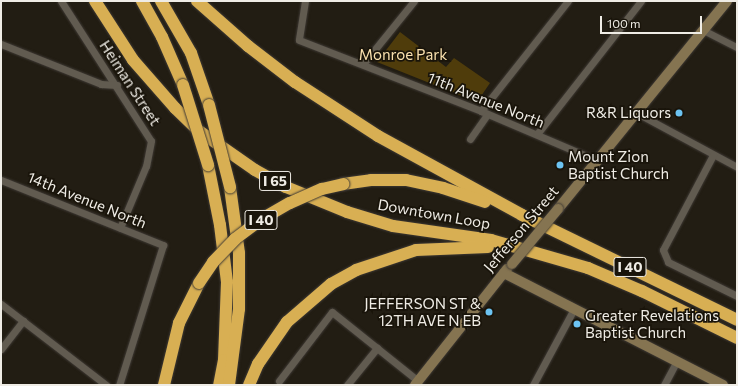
<!DOCTYPE html>
<html>
<head>
<meta charset="utf-8">
<style>
  body { margin:0 }
  #map { position:relative; width:738px; height:386px; overflow:hidden; background:#221d13; font-family:Commissioner,sans-serif }
  div>[style] { position:absolute }
  .green>* { inset:0; background:#4f3c0b }
  .roads { filter:drop-shadow(0 0 1px #3e3934) drop-shadow(0 0 1px #3e3934) }
  .street>* { height:7px; margin:-3.5px; padding:0 3.5px; transform-origin:3.5px; border-radius:3.5px; background:#615b50 }
  .secondary>* { height:10px; margin:-5px; padding:0 5px; transform-origin:5px; border-radius:5px; background:#857451 }
  .highway>* { height:12px; margin:-6px; padding:0 6px; transform-origin:6px; border-radius:6px; background:#d8af53 }
  .bridges { filter:drop-shadow(0 0 1px #3e3934) drop-shadow(0 0 1px #3e3934) }
  .secondary-bridge>* { height:10px; margin:-5px; padding:0 5px; transform-origin:5px; border-radius:5px; background:#857451 }
  .highway-bridge>* { height:12px; margin:-6px; padding:0 6px; transform-origin:6px; border-radius:6px; background:#d8af53 }
  .dots>* { width:11px; height:11px; translate:-50% -50%; box-sizing:border-box; border:2px solid #19140a; border-radius:50% }
  span { translate:-50% -50%; white-space:nowrap; text-align:center; line-height:1.15; -webkit-text-stroke:3.5px #19140a; paint-order:stroke }
  .shield-label span { padding:1px 3px; background:#19140a; border:1px solid; border-radius:3px; -webkit-text-stroke-width:0 }
  .shield-label { font-size:14px; color:#efece5; font-weight:700 }
  .park-label { font-size:15px; color:#fae1ae }
  .street-label { font-size:15px; color:#efece5 }
  .poi-label { font-size:15px; color:#efece5 }
  .right { translate:-100% -50%; text-align:right }
  .left { translate:0 -50%; text-align:left }
  .frame { position:absolute; inset:0; border:2px solid #efece5; pointer-events:none }
  .scale { position:absolute; left:600px; top:16px; width:102px; height:18px; box-sizing:border-box; border:2px solid #efece5; border-top:0; padding-left:5px; font-size:12px; line-height:14px; white-space:nowrap; color:#efece5; -webkit-text-stroke:3px #19140a; paint-order:stroke }
</style>
</head>
<body>
<div id="map">
  <div class="green">
    <div style="clip-path:polygon(400px 32px,446px 67px,454px 58px,490px 83px,477px 102px,377px 62px)"></div>
  </div>
  <div class="roads">
    <div class="street">
      <div style="left:61px;top:1px;width:166px;rotate:57.3deg"></div>
      <div style="left:151px;top:141px;width:25px;rotate:101deg"></div>
      <div style="left:146px;top:166px;width:67px;rotate:112.8deg"></div>
      <div style="left:305px;top:1px;width:39px;rotate:99deg"></div>
      <div style="left:299px;top:40px;width:195px;rotate:21.3deg"></div>
      <div style="left:481px;top:111px;width:125px;rotate:23.1deg"></div>
      <div style="left:703px;top:30px;width:38px;rotate:27deg"></div>
      <div style="left:1px;top:44px;width:108px;rotate:21.8deg"></div>
      <div style="left:101px;top:84px;width:16px;rotate:4deg"></div>
      <div style="left:363px;top:64px;width:81px;rotate:-51deg"></div>
      <div style="left:481px;top:111px;width:140px;rotate:-51.7deg"></div>
      <div style="left:635px;top:112px;width:116px;rotate:28.3deg"></div>
      <div style="left:537px;top:134px;width:169px;rotate:-52deg"></div>
      <div style="left:470px;top:139px;width:29px;rotate:-55deg"></div>
      <div style="left:713px;top:155px;width:107px;rotate:117.8deg"></div>
      <div style="left:663px;top:250px;width:13px;rotate:67deg"></div>
      <div style="left:668px;top:262px;width:77px;rotate:26.2deg"></div>
      <div style="left:1px;top:180px;width:175px;rotate:21.9deg"></div>
      <div style="left:163px;top:245px;width:147px;rotate:107.4deg"></div>
      <div style="left:1px;top:304px;width:133px;rotate:37.6deg"></div>
      <div style="left:1px;top:349px;width:36px;rotate:-52deg"></div>
      <div style="left:279px;top:381px;width:87px;rotate:-52.5deg"></div>
      <div style="left:332px;top:312px;width:110px;rotate:38.7deg"></div>
      <div style="left:347px;top:385px;width:48px;rotate:-51deg"></div>
      <div style="left:533px;top:385px;width:86px;rotate:-61.7deg"></div>
      <div style="left:664px;top:385px;width:26px;rotate:-62deg"></div>
    </div>
    <div class="secondary">
      <div style="left:558px;top:209px;width:268px;rotate:-50.9deg"></div>
      <div style="left:504px;top:273px;width:246px;rotate:27.1deg"></div>
      <div style="left:415px;top:385px;width:148px;rotate:-51.6deg"></div>
    </div>
    <div class="highway">
      <div style="left:95px;top:1px;width:70px;rotate:57.2deg"></div>
      <div style="left:133px;top:60px;width:64px;rotate:48.8deg"></div>
      <div style="left:175px;top:108px;width:33px;rotate:44deg"></div>
      <div style="left:199px;top:131px;width:68px;rotate:34.9deg"></div>
      <div style="left:255px;top:170px;width:35px;rotate:29deg"></div>
      <div style="left:286px;top:187px;width:66px;rotate:22.3deg"></div>
      <div style="left:347px;top:212px;width:48px;rotate:16.9deg"></div>
      <div style="left:393px;top:226px;width:99px;rotate:8.1deg"></div>
      <div style="left:491px;top:240px;width:101px;rotate:16.1deg"></div>
      <div style="left:588px;top:268px;width:59px;rotate:23.1deg"></div>
      <div style="left:642px;top:291px;width:106px;rotate:26.3deg"></div>
      <div style="left:142px;top:1px;width:41px;rotate:60.9deg"></div>
      <div style="left:162px;top:37px;width:52px;rotate:66.4deg"></div>
      <div style="left:161px;top:1px;width:60px;rotate:60deg"></div>
      <div style="left:191px;top:53px;width:55px;rotate:70.9deg"></div>
      <div style="left:197px;top:1px;width:68px;rotate:41.4deg"></div>
      <div style="left:248px;top:46px;width:59px;rotate:37.5deg"></div>
      <div style="left:295px;top:82px;width:99px;rotate:33deg"></div>
      <div style="left:378px;top:136px;width:164px;rotate:28.7deg"></div>
      <div style="left:522px;top:215px;width:239px;rotate:26deg"></div>
      <div style="left:208px;top:165px;width:61px;rotate:78.7deg"></div>
      <div style="left:220px;top:225px;width:57px;rotate:83deg"></div>
      <div style="left:227px;top:282px;width:78px;rotate:92.2deg"></div>
      <div style="left:224px;top:360px;width:25px;rotate:101deg"></div>
      <div style="left:343px;top:184px;width:28px;rotate:-8deg"></div>
      <div style="left:371px;top:180px;width:35px"></div>
      <div style="left:406px;top:180px;width:38px;rotate:12deg"></div>
      <div style="left:443px;top:188px;width:44px;rotate:18.4deg"></div>
      <div style="left:164px;top:385px;width:64px;rotate:-76.4deg"></div>
      <div style="left:179px;top:323px;width:45px;rotate:-63.4deg"></div>
      <div style="left:229px;top:385px;width:77px;rotate:-82.5deg"></div>
      <div style="left:239px;top:309px;width:56px;rotate:-90deg"></div>
      <div style="left:239px;top:253px;width:67px;rotate:-97.8deg"></div>
      <div style="left:249px;top:385px;width:23px;rotate:-67deg"></div>
      <div style="left:258px;top:364px;width:51px;rotate:-55.4deg"></div>
      <div style="left:287px;top:322px;width:58px;rotate:-40.8deg"></div>
      <div style="left:331px;top:284px;width:29px;rotate:-29deg"></div>
      <div style="left:356px;top:270px;width:63px;rotate:-18.4deg"></div>
      <div style="left:416px;top:250px;width:72px;rotate:-2.4deg"></div>
    </div>
  </div>
  <div class="bridges">
    <div class="secondary-bridge">
      <div style="left:512px;top:264px;width:72px;rotate:-50.1deg"></div>
    </div>
    <div class="highway-bridge">
      <div style="left:183px;top:85px;width:84px;rotate:72.6deg"></div>
      <div style="left:209px;top:105px;width:85px;rotate:75.6deg"></div>
      <div style="left:199px;top:283px;width:25px;rotate:-56deg"></div>
      <div style="left:213px;top:262px;width:32px;rotate:-46deg"></div>
      <div style="left:235px;top:239px;width:31px;rotate:-37deg"></div>
      <div style="left:260px;top:220px;width:34px;rotate:-30deg"></div>
      <div style="left:290px;top:203px;width:35px;rotate:-24deg"></div>
      <div style="left:322px;top:189px;width:22px;rotate:-13deg"></div>
    </div>
  </div>
  <div class="dots">
    <div style="left:679px;top:113px;background:#6cc3f2"></div>
    <div style="left:560px;top:165px;background:#6cc3f2"></div>
    <div style="left:489px;top:312px;background:#6cc3f2"></div>
    <div style="left:577px;top:324px;background:#6cc3f2"></div>
  </div>
  <div class="shield-label">
    <span style="left:275px;top:181px">I 65</span>
    <span style="left:261px;top:220px">I 40</span>
    <span style="left:630px;top:267px">I 40</span>
  </div>
  <div class="park-label">
    <span style="left:403px;top:55px">Monroe Park</span>
  </div>
  <div class="street-label">
    <span style="left:130px;top:83px;rotate:57deg">Heiman Street</span>
    <span style="left:486px;top:100px;rotate:22deg">11th Avenue North</span>
    <span style="left:87px;top:200px;rotate:22deg">14th Avenue North</span>
    <span style="left:434px;top:214px;rotate:10deg">Downtown Loop</span>
    <span style="left:521px;top:229px;rotate:-50deg">Jefferson Street</span>
  </div>
  <div class="poi-label">
    <span class="right" style="left:671px;top:113px">R&amp;R Liquors</span>
    <span class="left" style="left:568px;top:165px">Mount Zion<br>Baptist Church</span>
    <span class="right" style="left:481px;top:312px">JEFFERSON ST &amp;<br>12TH AVE N EB</span>
    <span class="left" style="left:585px;top:324px">Greater Revelations<br>Baptist Church</span>
  </div>
  <div class="frame"></div>
  <div class="scale">100 m</div>
</div>
</body>
</html>
